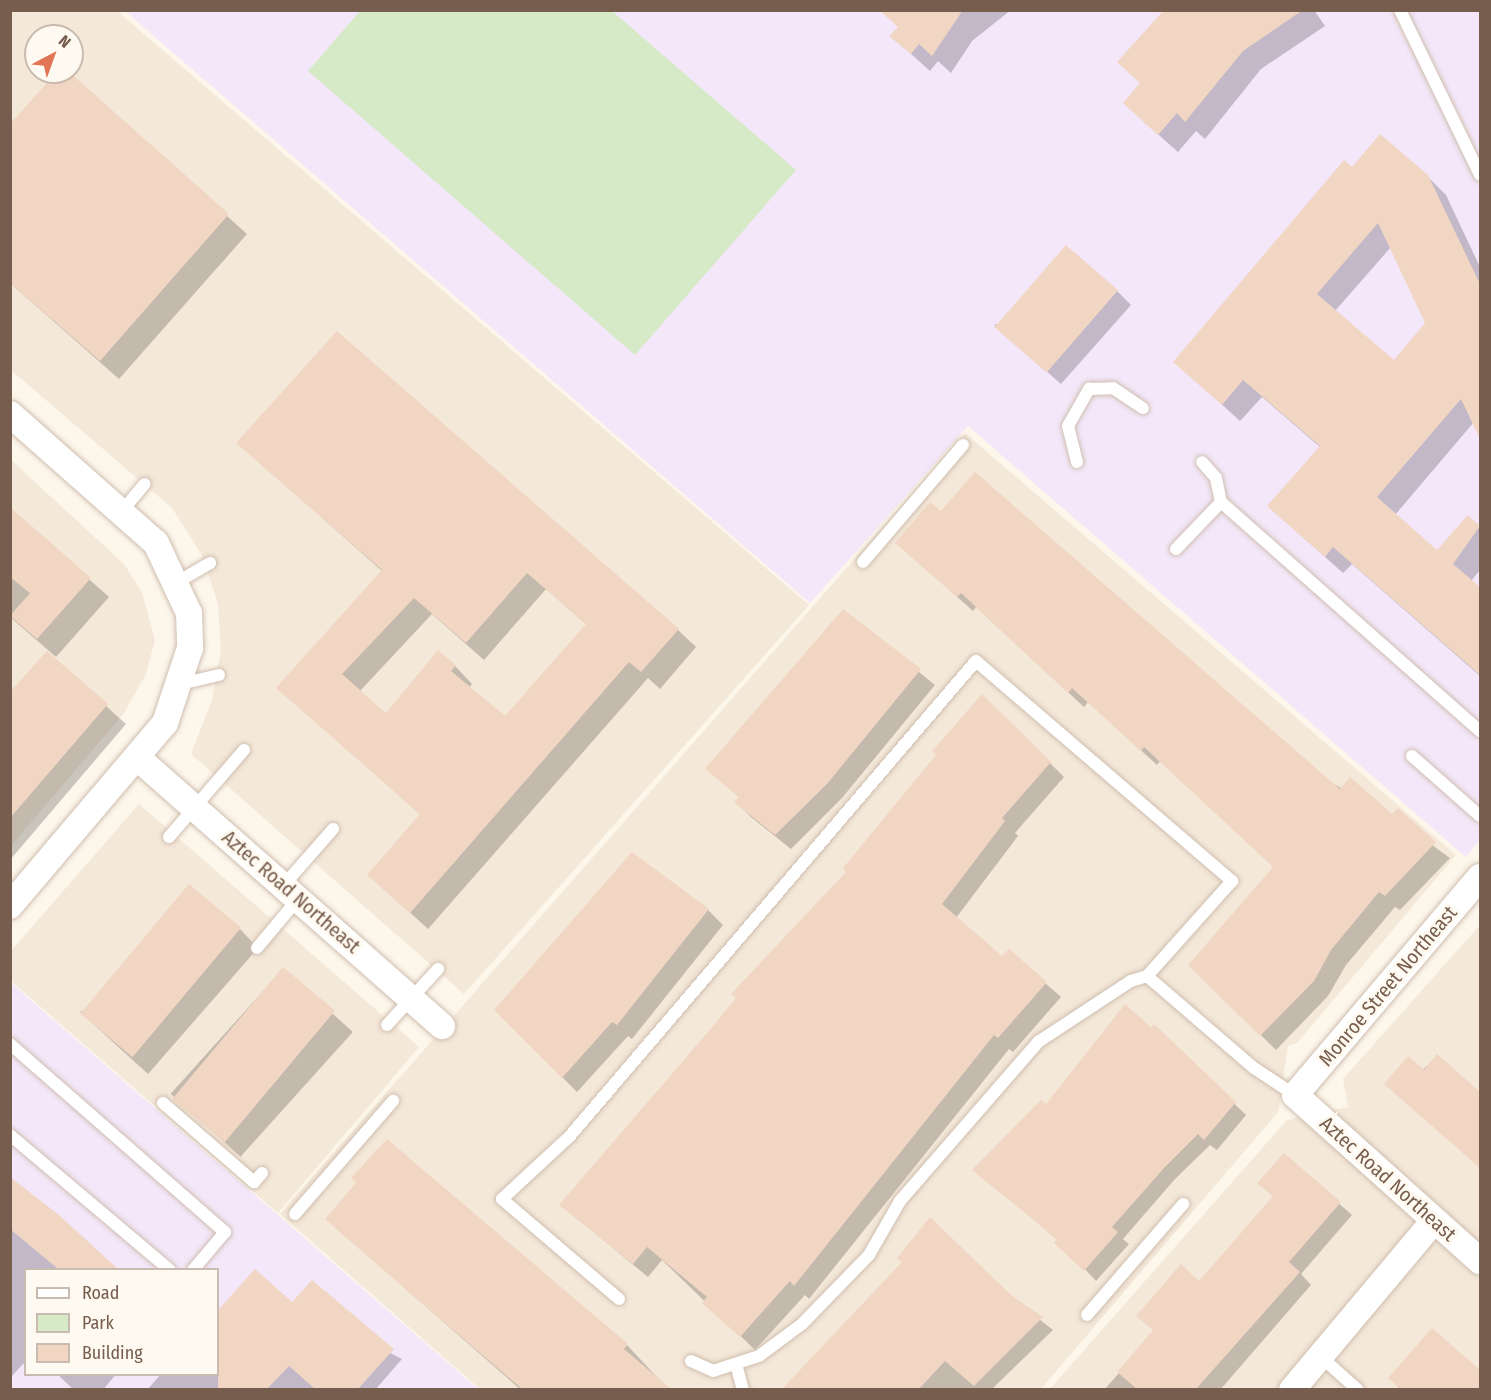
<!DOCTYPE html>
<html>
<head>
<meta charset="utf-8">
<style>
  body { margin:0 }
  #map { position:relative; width:1491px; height:1400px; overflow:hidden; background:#fcf6eb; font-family:"Fira Sans Condensed",sans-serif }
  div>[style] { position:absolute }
  .residential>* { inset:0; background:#f4e8d9 }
  .education>* { inset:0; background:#f3e7f9 }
  .green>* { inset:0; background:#d6eac8 }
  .shadow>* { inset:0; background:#0003; transform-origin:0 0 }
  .building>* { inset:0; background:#f1d6c3; transform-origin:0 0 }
  .roads { filter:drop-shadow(0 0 2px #cfbeaf) drop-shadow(0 0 2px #cfbeaf) }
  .service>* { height:12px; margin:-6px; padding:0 6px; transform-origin:6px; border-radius:6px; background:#fff }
  .minor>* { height:26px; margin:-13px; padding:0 13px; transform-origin:13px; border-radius:13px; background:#fff }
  span { translate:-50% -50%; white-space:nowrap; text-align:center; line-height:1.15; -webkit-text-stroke:6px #fffaf1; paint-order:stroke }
  .street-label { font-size:20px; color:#775d4d }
  .frame { position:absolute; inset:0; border:12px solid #775d4d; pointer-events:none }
  .legend { position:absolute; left:24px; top:1268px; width:195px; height:108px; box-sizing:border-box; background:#fffaf1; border:2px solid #c9bbaf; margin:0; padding:8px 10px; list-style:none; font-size:18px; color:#775d4d }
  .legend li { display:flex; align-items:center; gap:12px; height:30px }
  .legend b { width:30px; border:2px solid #c9bbaf }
  .north { position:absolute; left:24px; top:24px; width:60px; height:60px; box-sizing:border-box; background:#fffaf1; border:2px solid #c9bbaf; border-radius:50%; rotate:41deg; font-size:16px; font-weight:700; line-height:24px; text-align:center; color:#775d4d }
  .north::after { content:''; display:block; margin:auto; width:21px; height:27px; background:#e27654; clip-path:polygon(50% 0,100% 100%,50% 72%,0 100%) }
</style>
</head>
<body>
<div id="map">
  <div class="residential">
    <div style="clip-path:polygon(evenodd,11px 11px,117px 11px,809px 605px,464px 994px,191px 754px,212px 700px,221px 650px,218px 604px,202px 555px,172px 508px,11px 370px,11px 11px,36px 36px,72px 36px,72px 72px,36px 72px,36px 36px)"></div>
    <div style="clip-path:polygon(965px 433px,1456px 855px,1297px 1043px,1288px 1046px,1278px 1112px,1041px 1389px,480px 1389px,280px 1214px)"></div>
    <div style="clip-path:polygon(11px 460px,124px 564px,142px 592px,155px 640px,146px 674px,124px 713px,11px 846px)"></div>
    <div style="clip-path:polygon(139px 804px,419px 1047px,278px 1213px,11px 981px,11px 951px)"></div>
    <div style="clip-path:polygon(1480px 925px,1480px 1389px,1049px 1390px,1287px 1120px,1348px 1107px,1343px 1079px)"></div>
  </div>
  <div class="education">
    <div style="clip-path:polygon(125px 11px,1480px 11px,1480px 840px,1466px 857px,968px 426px,810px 603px)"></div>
    <div style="clip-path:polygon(evenodd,11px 983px,478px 1389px,11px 1389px,11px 983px,26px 1270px,218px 1270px,218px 1374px,26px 1374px,26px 1270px)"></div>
  </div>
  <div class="green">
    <div style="clip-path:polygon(360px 11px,612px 11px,796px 170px,635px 355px,308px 71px)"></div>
  </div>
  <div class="shadow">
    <div style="clip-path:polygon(893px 10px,1011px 10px,972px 41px,951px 73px,938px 61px,930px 71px,891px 36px,899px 28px)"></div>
    <div style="clip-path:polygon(1189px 10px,1314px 10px,1325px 26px,1261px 69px,1205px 139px,1196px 131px,1178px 152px,1143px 121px,1141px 84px)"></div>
    <div style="clip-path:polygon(59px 72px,67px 72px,247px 234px,119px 379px,10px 283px)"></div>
    <div style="clip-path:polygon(evenodd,1352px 169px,1427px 176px,1446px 195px,1480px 267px,1480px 436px,1474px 422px,1395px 515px,1438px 552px,1468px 517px,1480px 528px,1480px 570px,1471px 581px,1480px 589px,1480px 676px,1352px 564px,1343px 573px,1287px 523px,1320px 447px,1262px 397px,1240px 421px,1175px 362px,1352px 169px,1391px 247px,1427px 324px,1394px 362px,1335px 311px,1391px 247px)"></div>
    <div style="clip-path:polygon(1117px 291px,1131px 305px,1061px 384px,994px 325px)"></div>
    <div style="clip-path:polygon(evenodd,238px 443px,678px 630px,696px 647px,660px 689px,648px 678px,428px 929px,369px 875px,421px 815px,278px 688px,382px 571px,238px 443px,546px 589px,587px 625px,506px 718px,469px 688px,472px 684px,455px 666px,386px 715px,359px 692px,432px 614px,484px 660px,546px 589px)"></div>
    <div style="clip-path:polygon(10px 509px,109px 597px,56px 657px,10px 617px)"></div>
    <div style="clip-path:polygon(897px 543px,1392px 816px,1450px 858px,1400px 910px,1395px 907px,1346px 965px,1328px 996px,1276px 1050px,1190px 965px,1275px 867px,1160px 761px,1157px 765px,1088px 702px,1084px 707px,976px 607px,973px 611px)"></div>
    <div style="clip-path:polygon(843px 611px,935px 685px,842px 798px,791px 849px,751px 817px,736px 802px,740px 798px,708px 769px)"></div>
    <div style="clip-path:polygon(47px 653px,126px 724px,10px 860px,10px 695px)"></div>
    <div style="clip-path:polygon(982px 696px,1064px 777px,1015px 833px,1018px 836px,956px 918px,1002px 958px,1009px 951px,1061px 997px,1013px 1052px,1009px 1049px,809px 1299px,805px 1295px,755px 1350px,662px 1260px,648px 1277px,561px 1205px,848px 872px)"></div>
    <div style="clip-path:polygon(708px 910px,723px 925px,632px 1039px,628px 1036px,577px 1092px,496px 1010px)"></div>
    <div style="clip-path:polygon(240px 929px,258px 948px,148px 1074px,80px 1012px)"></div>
    <div style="left:283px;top:969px;width:94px;height:168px;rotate:42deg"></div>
    <div style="clip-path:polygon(1154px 1026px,1246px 1115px,1217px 1150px,1210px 1145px,1175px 1179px,1123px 1239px,1129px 1244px,1096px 1281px,1058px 1240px,974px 1170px,1047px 1106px)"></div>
    <div style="clip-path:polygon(1437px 1057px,1480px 1094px,1480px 1164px,1396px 1094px)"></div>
    <div style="clip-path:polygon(1284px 1155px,1352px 1215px,1301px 1274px,1311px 1285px,1220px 1390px,1104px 1390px,1274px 1197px,1259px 1183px)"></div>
    <div style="clip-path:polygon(10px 1178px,116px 1270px,26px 1270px,26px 1361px,10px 1378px)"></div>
    <div style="clip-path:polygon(342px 1233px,627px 1345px,669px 1390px,521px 1390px)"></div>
    <div style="clip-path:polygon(903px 1262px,1011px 1297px,1053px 1330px,991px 1390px,786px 1390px)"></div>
    <div style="clip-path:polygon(255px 1271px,292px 1304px,402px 1359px,375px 1390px,147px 1390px,161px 1374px,218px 1374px,218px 1312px)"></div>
    <div style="clip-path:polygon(1432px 1330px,1480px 1372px,1480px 1390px,1401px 1390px,1390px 1378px)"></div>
    <div style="clip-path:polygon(57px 1374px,116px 1374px,103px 1390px,74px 1390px)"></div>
  </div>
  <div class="building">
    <div style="clip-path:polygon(879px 10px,963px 10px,932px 56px,919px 44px,911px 54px,889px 36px,898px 27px)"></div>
    <div style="clip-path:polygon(1164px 10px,1303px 10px,1243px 51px,1185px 122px,1177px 113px,1158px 135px,1123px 103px,1140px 83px,1117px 62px)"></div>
    <div style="clip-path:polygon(57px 72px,69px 72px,229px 214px,100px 361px,10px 283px,10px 124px)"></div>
    <div style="clip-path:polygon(evenodd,1380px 134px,1428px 175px,1480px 284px,1480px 439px,1461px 399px,1377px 497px,1437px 550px,1468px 515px,1480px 526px,1453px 564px,1480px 587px,1480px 675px,1333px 547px,1325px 557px,1267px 506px,1320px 446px,1243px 380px,1222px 405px,1173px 362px,1344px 160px,1352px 167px,1380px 134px,1378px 223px,1425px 323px,1394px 360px,1317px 294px,1378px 223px)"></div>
    <div style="left:1066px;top:245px;width:69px;height:109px;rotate:41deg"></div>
    <div style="clip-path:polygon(evenodd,337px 331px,679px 629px,641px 672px,629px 662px,410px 913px,367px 875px,420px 814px,276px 688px,382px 570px,236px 443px,337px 331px,527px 573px,586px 624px,505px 716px,451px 671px,456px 665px,438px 650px,386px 713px,342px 674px,414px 598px,466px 643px,527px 573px)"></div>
    <div style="clip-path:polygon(975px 472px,1340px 789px,1350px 777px,1392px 814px,1398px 808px,1436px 842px,1385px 896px,1379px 892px,1331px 950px,1314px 981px,1260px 1036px,1188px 965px,1273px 867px,1144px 747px,1141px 751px,1072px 688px,1068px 693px,961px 593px,957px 597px,895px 543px,930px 502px,941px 511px)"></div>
    <div style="clip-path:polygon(10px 507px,91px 578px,37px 639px,10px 616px,30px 593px,10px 577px)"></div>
    <div style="clip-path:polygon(843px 609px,921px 669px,827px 784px,775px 835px,734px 802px,739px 797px,705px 769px)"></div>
    <div style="clip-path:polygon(47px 651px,108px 704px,10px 818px,10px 692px)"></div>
    <div style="clip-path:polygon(982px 694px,1051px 762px,1002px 818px,1005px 821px,942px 904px,1002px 956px,1009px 949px,1047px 982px,998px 1038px,994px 1035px,794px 1286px,790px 1281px,740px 1337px,702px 1303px,707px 1297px,647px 1247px,633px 1264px,559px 1205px,713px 1026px,736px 998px,731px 994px,846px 872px,843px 868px,936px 755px,932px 751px)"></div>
    <div style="clip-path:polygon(632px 852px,709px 909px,617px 1025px,612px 1022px,562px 1078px,494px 1010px)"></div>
    <div style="left:189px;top:884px;width:68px;height:169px;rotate:40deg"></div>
    <div style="left:283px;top:967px;width:68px;height:172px;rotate:40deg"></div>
    <div style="clip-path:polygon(1125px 1004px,1151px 1027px,1154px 1024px,1236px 1102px,1204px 1140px,1198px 1134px,1164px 1168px,1112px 1227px,1118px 1232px,1084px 1271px,1054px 1243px,1057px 1239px,972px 1170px,1041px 1100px,1046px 1104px)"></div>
    <div style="clip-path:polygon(1437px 1054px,1480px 1092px,1480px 1168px,1384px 1084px,1408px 1056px,1424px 1070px)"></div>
    <div style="clip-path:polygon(387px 1139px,628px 1344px,624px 1349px,671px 1389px,522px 1389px,381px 1268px,325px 1219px,356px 1183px,351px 1178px)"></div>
    <div style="clip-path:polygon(1284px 1153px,1341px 1202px,1289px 1262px,1300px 1272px,1196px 1389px,1137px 1389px,1117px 1372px,1153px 1330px,1136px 1316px,1181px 1264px,1199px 1281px,1273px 1196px,1257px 1183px)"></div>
    <div style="clip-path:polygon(10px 1177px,59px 1215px,118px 1269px,58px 1269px,10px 1229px)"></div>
    <div style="clip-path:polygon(930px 1217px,1012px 1296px,1043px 1317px,974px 1386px,945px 1361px,919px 1389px,782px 1389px,902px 1262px,897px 1258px)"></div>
    <div style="clip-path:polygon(255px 1269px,292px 1302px,312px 1280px,394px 1349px,358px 1389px,315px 1389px,289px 1366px,267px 1389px,218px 1389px,218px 1310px)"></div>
    <div style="clip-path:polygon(1432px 1328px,1480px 1370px,1480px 1389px,1401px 1389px,1388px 1378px)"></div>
  </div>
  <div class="roads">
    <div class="service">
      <div style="left:1400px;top:10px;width:183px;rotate:64.1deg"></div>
      <div style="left:1077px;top:462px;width:37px;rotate:-104deg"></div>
      <div style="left:1068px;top:426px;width:43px;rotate:-60.4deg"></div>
      <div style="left:1089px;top:389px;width:24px;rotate:-2deg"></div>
      <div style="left:1113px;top:388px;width:36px;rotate:34deg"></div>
      <div style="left:1221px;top:502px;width:346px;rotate:41.5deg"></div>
      <div style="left:122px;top:511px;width:35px;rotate:-50deg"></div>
      <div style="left:1176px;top:549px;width:65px;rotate:-46.2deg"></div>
      <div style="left:1221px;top:502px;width:25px;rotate:-102deg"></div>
      <div style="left:1216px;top:478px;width:21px;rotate:-131deg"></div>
      <div style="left:863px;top:562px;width:154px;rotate:-49.5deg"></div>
      <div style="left:179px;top:581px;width:36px;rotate:-30deg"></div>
      <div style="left:180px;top:684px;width:40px;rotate:-13deg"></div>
      <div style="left:1412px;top:756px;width:91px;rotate:41.4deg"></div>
      <div style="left:169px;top:837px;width:115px;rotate:-49.2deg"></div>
      <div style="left:283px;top:886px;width:76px;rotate:-48.7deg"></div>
      <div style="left:257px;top:948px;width:64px;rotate:-50.1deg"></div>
      <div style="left:387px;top:1025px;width:76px;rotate:-47.7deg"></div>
      <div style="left:10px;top:1044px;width:286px;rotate:41.2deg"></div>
      <div style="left:225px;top:1232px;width:50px;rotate:130.1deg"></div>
      <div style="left:163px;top:1103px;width:121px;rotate:41deg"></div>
      <div style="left:254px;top:1182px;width:12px;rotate:-48deg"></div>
      <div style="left:10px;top:1135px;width:209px;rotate:40.2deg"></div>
      <div style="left:295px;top:1214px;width:150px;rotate:-49.1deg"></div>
      <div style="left:619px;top:1299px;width:154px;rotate:-139.5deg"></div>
      <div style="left:502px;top:1199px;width:91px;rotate:-42.8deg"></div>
      <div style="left:569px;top:1137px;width:626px;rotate:-49.47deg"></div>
      <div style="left:976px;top:661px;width:338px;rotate:40.7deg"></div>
      <div style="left:1232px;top:881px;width:127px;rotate:131.8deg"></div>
      <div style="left:1087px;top:1315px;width:147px;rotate:-49.1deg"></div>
      <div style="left:1320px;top:1356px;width:51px;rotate:41.8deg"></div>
      <div style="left:691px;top:1361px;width:24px;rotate:24deg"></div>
      <div style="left:713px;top:1371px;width:48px;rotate:-18.1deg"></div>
      <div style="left:759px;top:1356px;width:54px;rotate:-36.7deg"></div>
      <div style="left:802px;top:1324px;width:96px;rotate:-45.8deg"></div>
      <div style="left:869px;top:1255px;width:62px;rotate:-60.1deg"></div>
      <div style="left:900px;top:1201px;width:211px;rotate:-49deg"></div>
      <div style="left:1038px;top:1042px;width:111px;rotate:-33.3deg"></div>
      <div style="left:1131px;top:981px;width:17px;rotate:-17deg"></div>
      <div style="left:1147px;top:976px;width:141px;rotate:40.7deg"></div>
      <div style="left:1254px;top:1068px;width:49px;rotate:33.4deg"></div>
      <div style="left:736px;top:1364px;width:27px;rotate:75deg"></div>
    </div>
    <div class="minor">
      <div style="left:10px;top:414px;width:195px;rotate:41.5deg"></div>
      <div style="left:156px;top:543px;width:77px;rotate:64.8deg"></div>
      <div style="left:189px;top:613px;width:35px;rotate:88deg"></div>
      <div style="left:190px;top:648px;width:79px;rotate:108.4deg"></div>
      <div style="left:165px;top:723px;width:240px;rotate:130.3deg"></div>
      <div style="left:139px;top:759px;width:404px;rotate:41.4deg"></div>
      <div style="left:1480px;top:877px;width:286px;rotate:130.3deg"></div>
      <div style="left:1295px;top:1095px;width:249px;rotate:41.9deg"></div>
      <div style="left:1292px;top:1390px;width:221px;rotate:-50deg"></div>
    </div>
  </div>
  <div class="street-label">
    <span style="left:291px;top:892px;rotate:41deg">Aztec Road Northeast</span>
    <span style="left:1388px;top:986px;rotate:-50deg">Monroe Street Northeast</span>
    <span style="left:1388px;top:1179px;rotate:42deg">Aztec Road Northeast</span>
  </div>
  <div class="frame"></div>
  <ul class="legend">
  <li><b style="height:8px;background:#fff"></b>Road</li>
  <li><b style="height:16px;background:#d6eac8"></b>Park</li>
  <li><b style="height:16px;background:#f1d6c3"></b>Building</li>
  </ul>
  <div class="north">N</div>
</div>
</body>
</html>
